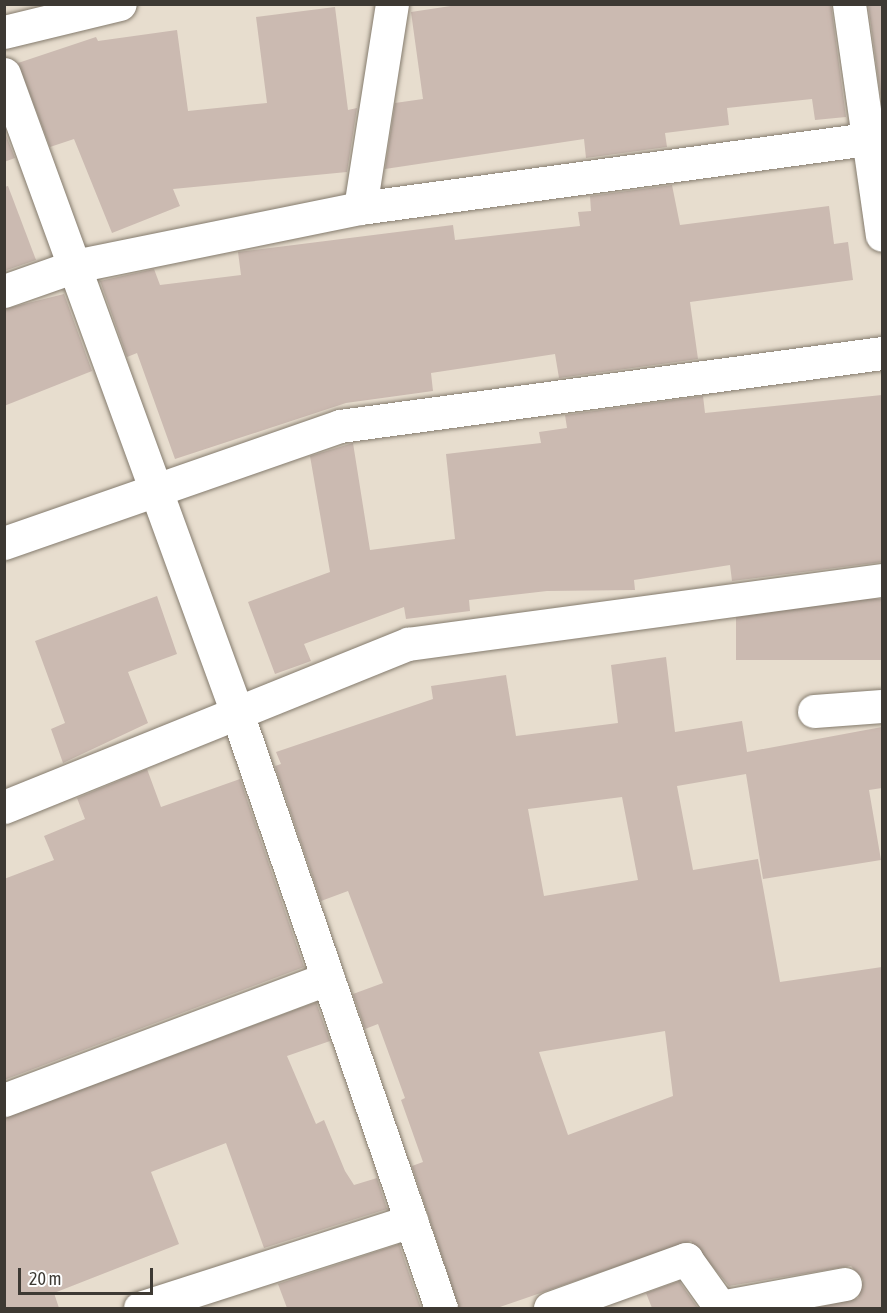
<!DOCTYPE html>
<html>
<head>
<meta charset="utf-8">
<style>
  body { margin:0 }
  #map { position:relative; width:887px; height:1313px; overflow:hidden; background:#e7ddce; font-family:"Asap Condensed",sans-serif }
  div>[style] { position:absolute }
  .building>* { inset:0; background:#cbbab1; transform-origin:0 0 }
  .roads { filter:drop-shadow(0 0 2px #847b6d) drop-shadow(0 0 2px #847b6d) }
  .minor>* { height:33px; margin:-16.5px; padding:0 16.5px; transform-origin:16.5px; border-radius:16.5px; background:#fff }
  span { translate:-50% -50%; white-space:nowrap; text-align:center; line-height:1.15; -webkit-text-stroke:6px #fff; paint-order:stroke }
  .frame { position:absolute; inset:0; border:6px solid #3d3933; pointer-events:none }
  .scale { position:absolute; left:18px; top:1268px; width:135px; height:27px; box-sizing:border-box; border:3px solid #3d3933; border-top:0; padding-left:8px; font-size:18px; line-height:21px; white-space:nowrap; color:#3d3933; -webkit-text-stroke:4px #fff; paint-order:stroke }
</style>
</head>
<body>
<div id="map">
  <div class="building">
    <div style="clip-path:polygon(464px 4px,831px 4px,846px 117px,815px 120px,812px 99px,727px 108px,729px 125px,665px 133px,667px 147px,586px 158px,584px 139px,385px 169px,395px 103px,423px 99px,411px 12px)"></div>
    <div style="clip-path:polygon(868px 4px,882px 4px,882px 106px)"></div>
    <div style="clip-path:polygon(335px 7px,348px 110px,357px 108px,347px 172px,173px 189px,180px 206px,112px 233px,74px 139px,50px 147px,18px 63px,96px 37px,98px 41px,177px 30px,188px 111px,267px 103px,256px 17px)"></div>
    <div style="clip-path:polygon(4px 130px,15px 158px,4px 162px)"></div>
    <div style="clip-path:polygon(672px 185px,680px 225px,829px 206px,834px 244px,848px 242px,853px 280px,690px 302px,698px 359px,559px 378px,555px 354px,431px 373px,433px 391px,346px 403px,175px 459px,137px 353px,127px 357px,100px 281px,154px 269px,160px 285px,241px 275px,238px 252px,453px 225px,455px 240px,580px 226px,578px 212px,591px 211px,590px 196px)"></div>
    <div style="clip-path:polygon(8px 186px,36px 260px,4px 271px,4px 187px)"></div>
    <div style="clip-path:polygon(64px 294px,92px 371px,4px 406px,4px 309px)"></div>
    <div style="clip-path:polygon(882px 395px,882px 562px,732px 581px,730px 565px,634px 580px,635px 590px,547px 591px,469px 600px,470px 611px,406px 619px,404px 607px,304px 644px,311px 661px,275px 674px,248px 602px,330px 572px,310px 456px,353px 443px,370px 550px,455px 539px,446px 454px,541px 443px,539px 432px,567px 428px,565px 415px,703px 396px,705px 413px)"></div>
    <div style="clip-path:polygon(157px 596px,177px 654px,128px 672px,148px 723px,63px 763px,51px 729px,65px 723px,35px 641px)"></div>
    <div style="left:882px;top:599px;width:61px;height:146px;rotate:90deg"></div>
    <div style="clip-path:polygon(evenodd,666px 657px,675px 732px,742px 721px,747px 752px,882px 727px,882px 788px,869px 790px,881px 860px,763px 879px,746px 774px,677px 786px,693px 870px,758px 859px,780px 982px,882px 967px,882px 1308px,815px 1308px,858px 1298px,863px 1280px,851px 1266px,729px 1286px,691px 1241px,497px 1308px,459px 1308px,412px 1166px,423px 1162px,401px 1100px,405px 1098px,378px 1024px,365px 1029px,353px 994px,383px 983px,348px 891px,321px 901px,275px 766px,281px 764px,276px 752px,433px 699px,431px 686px,506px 675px,516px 736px,618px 723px,611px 665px,666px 657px,622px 797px,638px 880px,544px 896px,528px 809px,622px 797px,666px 657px,665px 1031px,673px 1096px,568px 1135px,539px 1052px,665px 1031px)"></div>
    <div style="clip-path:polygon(147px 769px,161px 807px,240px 779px,304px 967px,4px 1080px,4px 879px,54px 860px,44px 836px,85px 819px,77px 798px)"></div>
    <div style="clip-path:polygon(316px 1002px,330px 1041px,287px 1056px,316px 1124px,324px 1120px,345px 1171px,354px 1185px,377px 1178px,387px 1209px,264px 1248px,226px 1143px,151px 1172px,179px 1244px,54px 1293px,59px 1308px,4px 1308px,4px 1118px)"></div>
    <div style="clip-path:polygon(399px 1244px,421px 1308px,287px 1308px,278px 1284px)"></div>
    <div style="clip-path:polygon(679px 1281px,698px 1308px,652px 1308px,646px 1293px)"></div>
  </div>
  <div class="roads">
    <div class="minor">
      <div style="left:849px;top:4px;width:233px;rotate:81.9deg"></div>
      <div style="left:4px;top:32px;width:119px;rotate:-13.6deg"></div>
      <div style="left:4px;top:74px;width:677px;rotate:69.96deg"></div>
      <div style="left:236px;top:710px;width:632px;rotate:71.08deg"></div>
      <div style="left:360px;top:208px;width:206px;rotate:-81.1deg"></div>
      <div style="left:4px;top:291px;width:75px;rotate:-19.4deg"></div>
      <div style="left:75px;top:266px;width:291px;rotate:-11.5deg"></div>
      <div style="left:360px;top:208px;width:527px;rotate:-7.75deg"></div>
      <div style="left:4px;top:543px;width:356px;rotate:-19.2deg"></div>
      <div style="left:340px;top:426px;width:547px;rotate:-7.67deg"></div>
      <div style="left:814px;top:711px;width:68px;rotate:-4.2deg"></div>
      <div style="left:4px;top:807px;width:436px;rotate:-22deg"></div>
      <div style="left:408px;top:644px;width:478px;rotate:-7.7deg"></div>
      <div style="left:4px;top:1100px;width:346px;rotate:-20.6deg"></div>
      <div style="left:720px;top:1307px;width:127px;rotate:-10.4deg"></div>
      <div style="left:140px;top:1308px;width:285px;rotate:-17.8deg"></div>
      <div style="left:550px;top:1308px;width:145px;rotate:-19.8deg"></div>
      <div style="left:686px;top:1259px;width:60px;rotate:54.5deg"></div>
    </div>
  </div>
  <div class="frame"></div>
  <div class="scale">20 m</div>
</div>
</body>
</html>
